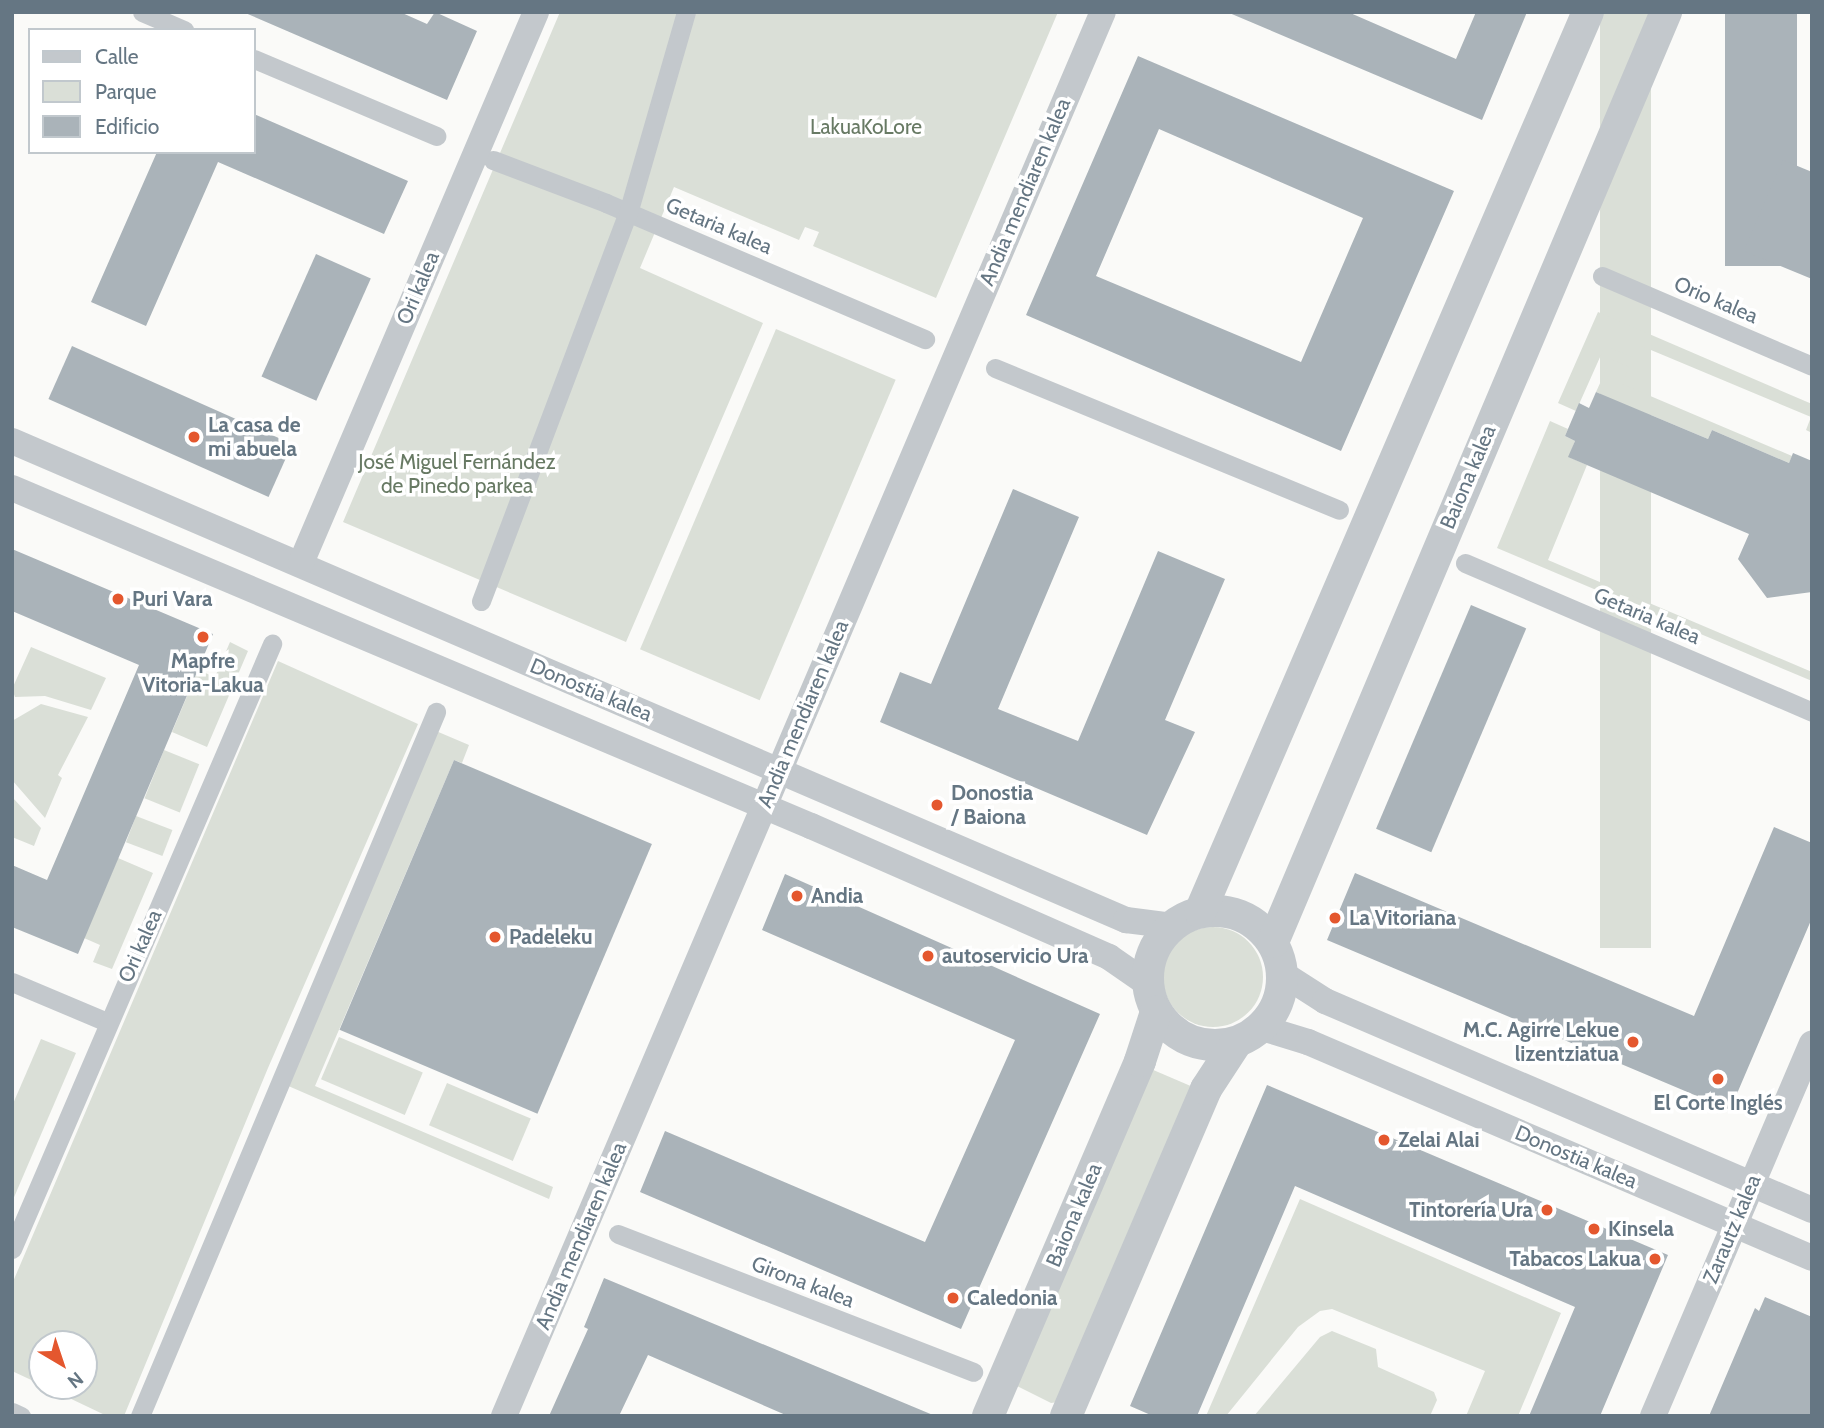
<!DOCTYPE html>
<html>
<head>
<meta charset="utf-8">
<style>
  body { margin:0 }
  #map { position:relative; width:1824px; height:1428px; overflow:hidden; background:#fafaf8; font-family:Cabin,sans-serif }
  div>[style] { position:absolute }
  .green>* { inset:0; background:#dadfd7; transform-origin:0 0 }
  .round { border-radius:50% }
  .building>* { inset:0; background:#aab3b9; transform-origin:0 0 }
  .pedestrian>* { height:19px; margin:-9.5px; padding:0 9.5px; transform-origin:9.5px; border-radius:9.5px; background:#c3c8cc }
  .minor>* { height:26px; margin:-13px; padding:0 13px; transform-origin:13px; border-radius:13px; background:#c3c8cc }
  .tertiary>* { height:32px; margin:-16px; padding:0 16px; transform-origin:16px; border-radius:16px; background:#c3c8cc }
  .tertiary>.ring { margin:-16px; padding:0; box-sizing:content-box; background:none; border:32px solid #c3c8cc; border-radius:50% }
  .dots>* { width:19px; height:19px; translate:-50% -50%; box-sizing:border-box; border:4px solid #fff; border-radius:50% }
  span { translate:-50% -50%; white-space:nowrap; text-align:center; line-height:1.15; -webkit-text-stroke:7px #fff; paint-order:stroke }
  .park-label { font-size:21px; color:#687a64 }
  .street-label { font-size:21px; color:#657683 }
  .poi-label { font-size:21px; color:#657683; font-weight:700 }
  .left { translate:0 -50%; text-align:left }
  .right { translate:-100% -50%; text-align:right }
  .frame { position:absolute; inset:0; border:14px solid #657683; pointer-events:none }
  .legend { position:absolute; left:28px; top:28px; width:228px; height:126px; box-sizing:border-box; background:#fff; border:2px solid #c1c8cd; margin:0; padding:9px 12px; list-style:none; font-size:21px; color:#657683 }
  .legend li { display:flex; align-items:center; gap:14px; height:35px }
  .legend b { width:35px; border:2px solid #c1c8cd }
  .north { position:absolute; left:28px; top:1330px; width:70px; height:70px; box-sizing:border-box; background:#fff; border:2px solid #c1c8cd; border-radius:50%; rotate:141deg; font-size:19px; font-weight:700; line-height:28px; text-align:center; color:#657683 }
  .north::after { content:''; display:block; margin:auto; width:24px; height:32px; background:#e4572e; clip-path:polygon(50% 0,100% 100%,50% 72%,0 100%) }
</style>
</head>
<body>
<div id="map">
  <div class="green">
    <div style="clip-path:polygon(560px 12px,1058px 12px,936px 298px,813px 246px,819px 232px,805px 227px,799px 240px,674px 187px,640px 268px,763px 323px,626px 642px,343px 522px)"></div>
    <div style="left:1600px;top:12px;width:51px;height:936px"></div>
    <div style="left:1757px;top:122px;width:26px;height:72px;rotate:23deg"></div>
    <div style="clip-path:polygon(1598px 312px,1812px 404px,1812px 433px,1806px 430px,1811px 417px,1639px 345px,1633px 357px,1605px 346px,1576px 411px,1558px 403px)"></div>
    <div style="left:776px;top:329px;width:130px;height:348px;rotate:23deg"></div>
    <div style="clip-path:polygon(1611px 359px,1629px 367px,1622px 384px,1792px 456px,1789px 463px,1712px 430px,1708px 439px,1596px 392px)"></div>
    <div style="clip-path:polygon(1550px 421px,1568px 429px,1565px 436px,1575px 441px,1569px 457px,1587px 465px,1548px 560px,1812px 672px,1812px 681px,1497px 548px)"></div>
    <div style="clip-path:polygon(230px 642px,248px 651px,207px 747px,172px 732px,198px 670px,215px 677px)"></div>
    <div style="clip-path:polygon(31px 647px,106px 678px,91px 710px,45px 696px,15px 697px,12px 689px)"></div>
    <div style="clip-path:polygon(278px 661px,418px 724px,268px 1068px,124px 1416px,107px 1416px,44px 1386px,84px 1386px,84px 1344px,42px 1344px,42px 1385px,12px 1371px,12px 1284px)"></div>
    <div style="clip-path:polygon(41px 704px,88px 717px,58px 775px,62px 778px,45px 818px,12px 780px,12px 721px)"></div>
    <div style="clip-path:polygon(436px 731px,469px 745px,462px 763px,454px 760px,315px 1086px,553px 1187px,549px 1199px,286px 1085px)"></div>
    <div style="left:164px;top:750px;width:38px;height:52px;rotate:22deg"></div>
    <div style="clip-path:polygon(12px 797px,41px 828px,34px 846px,12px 837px)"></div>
    <div style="left:136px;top:816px;width:39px;height:28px;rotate:21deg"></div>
    <div style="clip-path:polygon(118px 858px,153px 873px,112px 969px,93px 962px,100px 945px,84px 938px)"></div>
    <div class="round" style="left:1163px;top:927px;width:100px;height:100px"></div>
    <div style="left:339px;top:1037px;width:91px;height:46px;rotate:23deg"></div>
    <div style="clip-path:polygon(41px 1039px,76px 1053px,12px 1202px,12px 1106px)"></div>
    <div style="clip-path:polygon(1151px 1069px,1193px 1087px,1058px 1402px,1051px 1403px,1017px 1386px)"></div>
    <div style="left:447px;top:1083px;width:91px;height:46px;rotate:23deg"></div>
    <div style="clip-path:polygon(1300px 1199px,1561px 1313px,1518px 1416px,1466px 1416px,1485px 1371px,1332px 1309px,1320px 1311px,1298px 1327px,1226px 1416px,1206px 1416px)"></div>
    <div style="clip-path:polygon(1332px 1331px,1376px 1349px,1378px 1367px,1434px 1392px,1437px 1400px,1430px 1416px,1254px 1416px,1320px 1337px)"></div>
  </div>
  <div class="building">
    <div style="clip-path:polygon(243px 12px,400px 12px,427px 24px,435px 12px,477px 31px,447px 100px)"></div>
    <div style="clip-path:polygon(1227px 12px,1348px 12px,1456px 59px,1476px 12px,1527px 12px,1482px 120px)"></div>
    <div style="left:1725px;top:12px;width:72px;height:254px"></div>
    <div style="clip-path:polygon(evenodd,1138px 56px,1454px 191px,1341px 451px,1026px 315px,1138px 56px,1159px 129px,1363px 218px,1301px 362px,1096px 276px,1159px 129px)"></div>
    <div style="clip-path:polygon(254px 114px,408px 181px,384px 234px,218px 162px,146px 326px,91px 302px,157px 152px,254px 152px)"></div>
    <div style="clip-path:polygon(1783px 160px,1812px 172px,1812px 279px,1744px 251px)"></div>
    <div style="left:316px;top:254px;width:60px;height:134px;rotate:24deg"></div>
    <div style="left:72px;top:346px;width:241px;height:58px;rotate:24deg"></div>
    <div style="clip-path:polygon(1596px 392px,1708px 439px,1712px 430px,1789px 463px,1793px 453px,1812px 461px,1812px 592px,1767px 598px,1738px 559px,1749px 534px,1568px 457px,1575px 441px,1565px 436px,1579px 403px,1589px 408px)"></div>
    <div style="clip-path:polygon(1013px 489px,1079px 517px,998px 709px,1078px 741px,1158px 551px,1225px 579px,1165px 720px,1195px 732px,1147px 835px,880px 722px,900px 672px,931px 684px)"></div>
    <div style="clip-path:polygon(12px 549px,213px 634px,78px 954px,12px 927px,12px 865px,47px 880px,139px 665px,12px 611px)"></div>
    <div style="left:1471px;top:605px;width:60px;height:243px;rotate:23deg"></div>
    <div style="left:454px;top:760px;width:215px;height:293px;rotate:23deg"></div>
    <div style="clip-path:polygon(1774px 827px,1812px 843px,1812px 918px,1730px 1110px,1327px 940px,1355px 873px,1694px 1016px)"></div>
    <div style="clip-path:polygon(785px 874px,1100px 1014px,961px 1329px,640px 1192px,665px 1131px,925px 1242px,1015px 1040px,762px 930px)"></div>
    <div style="clip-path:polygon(1267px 1085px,1668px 1255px,1600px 1416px,1529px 1416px,1575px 1307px,1295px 1186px,1197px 1416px,1153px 1416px,1130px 1406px)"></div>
    <div style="clip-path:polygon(604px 1278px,933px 1415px,933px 1416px,788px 1416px,648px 1355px,619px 1416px,549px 1416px,588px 1329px,584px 1327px)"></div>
    <div style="clip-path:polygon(1765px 1297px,1812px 1317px,1812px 1416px,1709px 1416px,1755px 1308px,1759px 1311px)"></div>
  </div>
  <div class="pedestrian">
    <div style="left:142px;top:12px;width:46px;rotate:23.2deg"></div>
    <div style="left:254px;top:59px;width:198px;rotate:22.9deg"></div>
    <div style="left:493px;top:160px;width:121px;rotate:20.8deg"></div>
    <div style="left:606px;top:203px;width:347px;rotate:23.1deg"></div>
    <div style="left:1602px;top:276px;width:228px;rotate:23.2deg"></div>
    <div style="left:995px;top:368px;width:372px;rotate:22.4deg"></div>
    <div style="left:1465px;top:563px;width:378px;rotate:23.2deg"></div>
    <div style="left:481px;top:601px;width:415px;rotate:-69.3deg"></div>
    <div style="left:628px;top:213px;width:209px;rotate:-73.9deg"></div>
    <div style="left:12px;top:982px;width:103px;rotate:22.8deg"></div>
    <div style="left:618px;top:1234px;width:381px;rotate:21.2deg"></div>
    <div style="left:12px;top:1249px;width:659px;rotate:-66.74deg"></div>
    <div style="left:12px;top:1412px;width:10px;rotate:24deg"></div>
    <div style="left:140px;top:1416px;width:764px;rotate:-67.2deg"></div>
  </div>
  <div class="minor">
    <div style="left:12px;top:441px;width:1213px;rotate:23.27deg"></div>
    <div style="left:1126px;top:920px;width:47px;rotate:7.3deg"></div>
    <div style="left:12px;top:488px;width:868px;rotate:22.93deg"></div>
    <div style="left:811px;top:826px;width:326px;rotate:23.7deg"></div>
    <div style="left:1109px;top:957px;width:47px;rotate:34.7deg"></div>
    <div style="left:301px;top:563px;width:599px;rotate:-66.9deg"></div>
    <div style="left:1283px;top:974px;width:50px;rotate:32.7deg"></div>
    <div style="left:1325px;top:1001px;width:530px;rotate:23.23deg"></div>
    <div style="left:1262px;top:1028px;width:48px;rotate:16.9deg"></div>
    <div style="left:1308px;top:1042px;width:548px;rotate:23.2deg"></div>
    <div style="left:504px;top:1416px;width:1526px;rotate:-66.9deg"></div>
    <div style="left:1653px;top:1416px;width:405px;rotate:-66.9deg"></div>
  </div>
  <div class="tertiary">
    <div class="ring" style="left:1148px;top:911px;width:102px;height:102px"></div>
    <div style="left:1200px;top:912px;width:980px;rotate:-66.68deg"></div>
    <div style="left:1273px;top:942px;width:1010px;rotate:-67.09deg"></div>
    <div style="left:988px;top:1416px;width:386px;rotate:-66.8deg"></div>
    <div style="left:1140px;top:1061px;width:52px;rotate:-71.9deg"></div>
    <div style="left:1066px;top:1416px;width:356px;rotate:-66.8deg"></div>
    <div style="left:1206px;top:1089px;width:55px;rotate:-56.9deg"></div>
  </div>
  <div class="dots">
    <div style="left:194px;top:437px;background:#e4572e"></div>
    <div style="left:118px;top:599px;background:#e4572e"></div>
    <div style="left:203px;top:637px;background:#e4572e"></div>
    <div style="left:937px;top:805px;background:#e4572e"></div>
    <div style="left:797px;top:896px;background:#e4572e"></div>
    <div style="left:1335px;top:918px;background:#e4572e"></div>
    <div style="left:495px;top:937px;background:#e4572e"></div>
    <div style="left:928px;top:956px;background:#e4572e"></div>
    <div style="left:1633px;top:1042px;background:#e4572e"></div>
    <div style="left:1718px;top:1079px;background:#e4572e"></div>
    <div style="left:1384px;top:1140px;background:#e4572e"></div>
    <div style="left:1547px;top:1210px;background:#e4572e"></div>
    <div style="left:1594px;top:1229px;background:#e4572e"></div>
    <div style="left:1655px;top:1259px;background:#e4572e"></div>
    <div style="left:953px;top:1298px;background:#e4572e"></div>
  </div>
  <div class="park-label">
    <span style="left:866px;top:127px">LakuaKoLore</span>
    <span style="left:457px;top:474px">José Miguel Fernández<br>de Pinedo parkea</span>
  </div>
  <div class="street-label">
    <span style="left:1025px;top:192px;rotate:-67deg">Andia mendiaren kalea</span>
    <span style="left:719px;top:226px;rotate:23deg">Getaria kalea</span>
    <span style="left:418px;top:288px;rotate:-67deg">Ori kalea</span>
    <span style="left:1716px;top:300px;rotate:23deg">Orio kalea</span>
    <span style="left:1468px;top:477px;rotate:-67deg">Baiona kalea</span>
    <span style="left:1647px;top:616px;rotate:23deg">Getaria kalea</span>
    <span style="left:591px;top:690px;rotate:23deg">Donostia kalea</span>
    <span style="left:803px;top:714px;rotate:-67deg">Andia mendiaren kalea</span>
    <span style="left:140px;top:946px;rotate:-66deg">Ori kalea</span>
    <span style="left:1576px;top:1157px;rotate:23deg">Donostia kalea</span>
    <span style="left:1074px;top:1215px;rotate:-67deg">Baiona kalea</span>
    <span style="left:1732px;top:1229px;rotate:-67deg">Zarautz kalea</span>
    <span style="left:581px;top:1236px;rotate:-67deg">Andia mendiaren kalea</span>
    <span style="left:803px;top:1282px;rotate:21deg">Girona kalea</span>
  </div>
  <div class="poi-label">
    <span class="left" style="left:208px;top:437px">La casa de<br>mi abuela</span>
    <span class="left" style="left:132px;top:599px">Puri Vara</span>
    <span style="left:203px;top:673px">Mapfre<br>Vitoria-Lakua</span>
    <span class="left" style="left:951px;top:805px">Donostia<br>/ Baiona</span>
    <span class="left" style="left:811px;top:896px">Andia</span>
    <span class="left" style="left:1349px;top:918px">La Vitoriana</span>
    <span class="left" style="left:509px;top:937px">Padeleku</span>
    <span class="left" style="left:942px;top:956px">autoservicio Ura</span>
    <span class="right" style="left:1619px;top:1042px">M.C. Agirre Lekue<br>lizentziatua</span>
    <span style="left:1718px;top:1103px">El Corte Inglés</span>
    <span class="left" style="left:1398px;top:1140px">Zelai Alai</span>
    <span class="right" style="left:1533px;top:1210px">Tintorería Ura</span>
    <span class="left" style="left:1608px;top:1229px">Kinsela</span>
    <span class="right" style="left:1641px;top:1259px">Tabacos Lakua</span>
    <span class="left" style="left:967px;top:1298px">Caledonia</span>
  </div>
  <div class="frame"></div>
  <ul class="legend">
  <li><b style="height:9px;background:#c3c8cc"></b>Calle</li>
  <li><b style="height:19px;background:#dadfd7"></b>Parque</li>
  <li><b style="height:19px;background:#aab3b9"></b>Edificio</li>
  </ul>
  <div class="north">N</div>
</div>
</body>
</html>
